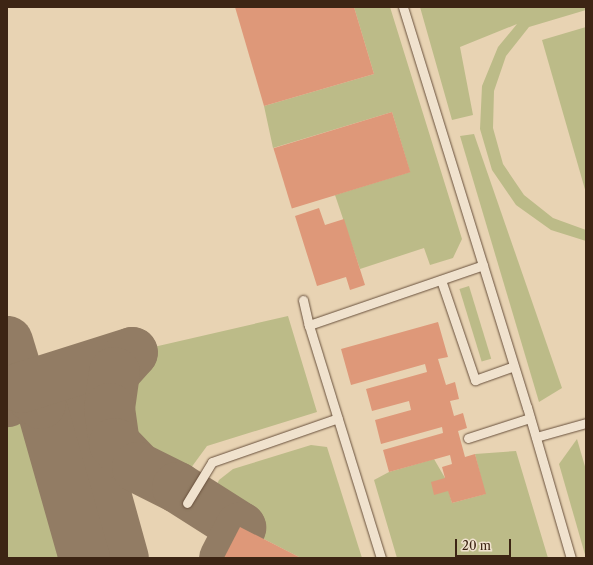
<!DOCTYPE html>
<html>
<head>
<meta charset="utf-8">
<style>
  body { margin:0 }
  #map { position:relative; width:593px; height:565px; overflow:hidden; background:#e8d3b3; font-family:"Libre Caslon Text",serif }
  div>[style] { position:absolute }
  .green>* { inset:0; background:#bcbb88; transform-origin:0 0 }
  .taxiway>* { height:51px; margin:-25.5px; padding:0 25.5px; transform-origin:25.5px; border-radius:25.5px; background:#927c64 }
  .building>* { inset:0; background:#de9879; transform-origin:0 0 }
  .roads { filter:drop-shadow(0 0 1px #68503c) drop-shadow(0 0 1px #68503c) }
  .lane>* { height:9px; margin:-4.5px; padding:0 4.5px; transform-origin:4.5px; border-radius:4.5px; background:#f0e2ce }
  span { translate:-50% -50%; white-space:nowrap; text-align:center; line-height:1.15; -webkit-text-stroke:4px #f0e2ce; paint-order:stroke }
  .frame { position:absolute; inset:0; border:8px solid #3d2514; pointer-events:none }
  .scale { position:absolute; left:455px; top:539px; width:56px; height:18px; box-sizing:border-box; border:2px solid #3d2514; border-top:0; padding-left:5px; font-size:12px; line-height:14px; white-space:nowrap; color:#3d2514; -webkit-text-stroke:3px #f0e2ce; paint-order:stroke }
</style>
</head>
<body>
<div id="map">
  <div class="green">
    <div style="clip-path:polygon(354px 7px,390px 7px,462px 239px,453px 258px,430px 265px,424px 248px,360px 269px,335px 195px,410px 172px,392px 112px,273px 148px,264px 106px,374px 74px)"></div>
    <div style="clip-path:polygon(420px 7px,586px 7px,586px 10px,529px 27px,506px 56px,494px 91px,493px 128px,503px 164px,524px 195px,553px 218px,586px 230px,586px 241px,551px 230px,516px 205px,492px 170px,480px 129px,482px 86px,498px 47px,517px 24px,460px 47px,473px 115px,452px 120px)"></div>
    <div style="clip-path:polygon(586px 27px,586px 193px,542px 40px)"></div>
    <div style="clip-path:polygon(474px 134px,562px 388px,539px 402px,460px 136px)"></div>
    <div style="left:469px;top:286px;width:76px;height:10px;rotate:73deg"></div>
    <div style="clip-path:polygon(288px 316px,317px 412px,207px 446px,177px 487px,137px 467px,114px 443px,109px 408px,114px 372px,132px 352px)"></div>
    <div style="clip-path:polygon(21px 387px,41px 403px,84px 558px,7px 558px,7px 401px)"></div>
    <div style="clip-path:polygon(577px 439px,586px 470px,586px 558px,559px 464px)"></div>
    <div style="clip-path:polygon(311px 445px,327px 447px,362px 558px,301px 558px,240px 527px,207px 505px,219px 480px,233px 469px)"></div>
    <div style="clip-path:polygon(516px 451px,548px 558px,397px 558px,374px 480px,389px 472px,434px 459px,445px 478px,452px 503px,485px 494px,475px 454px)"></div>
  </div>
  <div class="taxiway">
    <div style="left:7px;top:341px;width:48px;rotate:73.1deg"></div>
    <div style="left:21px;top:387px;width:20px;rotate:135deg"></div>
    <div style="left:83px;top:414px;width:149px;rotate:74.5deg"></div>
    <div style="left:84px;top:558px;width:161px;rotate:-105.8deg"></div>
    <div style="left:40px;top:403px;width:25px;rotate:-140deg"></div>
    <div style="left:21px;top:387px;width:116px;rotate:-17.5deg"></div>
    <div style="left:132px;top:352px;width:27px;rotate:132deg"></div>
    <div style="left:114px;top:372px;width:36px;rotate:98deg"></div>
    <div style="left:109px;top:408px;width:35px;rotate:82deg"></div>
    <div style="left:114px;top:443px;width:33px;rotate:46deg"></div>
    <div style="left:137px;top:467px;width:45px;rotate:26.6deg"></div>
    <div style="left:177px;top:487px;width:75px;rotate:32.4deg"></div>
    <div style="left:240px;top:527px;width:35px;rotate:117deg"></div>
  </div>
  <div class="building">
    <div style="clip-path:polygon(235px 7px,354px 7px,374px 74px,264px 106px)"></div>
    <div style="left:392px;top:112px;width:63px;height:124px;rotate:73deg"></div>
    <div style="clip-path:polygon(319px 208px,325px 225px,344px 219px,365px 285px,350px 290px,346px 277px,317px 286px,295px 216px)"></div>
    <div style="clip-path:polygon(438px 322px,448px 357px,438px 359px,446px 385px,455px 382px,459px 399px,450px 401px,454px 416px,463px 413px,467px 428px,458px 431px,465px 457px,475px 454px,486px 494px,452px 503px,448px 491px,434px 495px,431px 482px,445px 478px,442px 467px,452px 464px,450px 455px,389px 472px,383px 450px,443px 433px,442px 427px,381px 444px,375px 420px,411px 410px,409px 401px,372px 411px,366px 389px,427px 372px,425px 364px,351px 385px,341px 349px)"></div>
    <div style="clip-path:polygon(240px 527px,301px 558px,224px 558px)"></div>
  </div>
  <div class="roads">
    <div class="lane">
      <div style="left:403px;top:7px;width:419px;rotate:72.8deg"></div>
      <div style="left:527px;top:407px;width:157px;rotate:73.8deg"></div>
      <div style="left:441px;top:280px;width:106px;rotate:71.2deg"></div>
      <div style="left:475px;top:380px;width:41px;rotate:-19.7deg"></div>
      <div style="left:303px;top:300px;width:26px;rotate:77deg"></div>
      <div style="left:536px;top:437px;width:52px;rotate:-15.6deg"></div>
      <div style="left:468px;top:438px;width:65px;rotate:-17.9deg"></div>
      <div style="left:187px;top:503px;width:48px;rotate:-58.6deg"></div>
      <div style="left:212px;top:462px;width:133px;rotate:-19.2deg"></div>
      <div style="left:381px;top:558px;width:244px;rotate:-107.2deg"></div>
      <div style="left:309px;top:325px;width:184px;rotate:-19deg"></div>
    </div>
  </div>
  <div class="frame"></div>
  <div class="scale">20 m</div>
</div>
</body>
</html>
